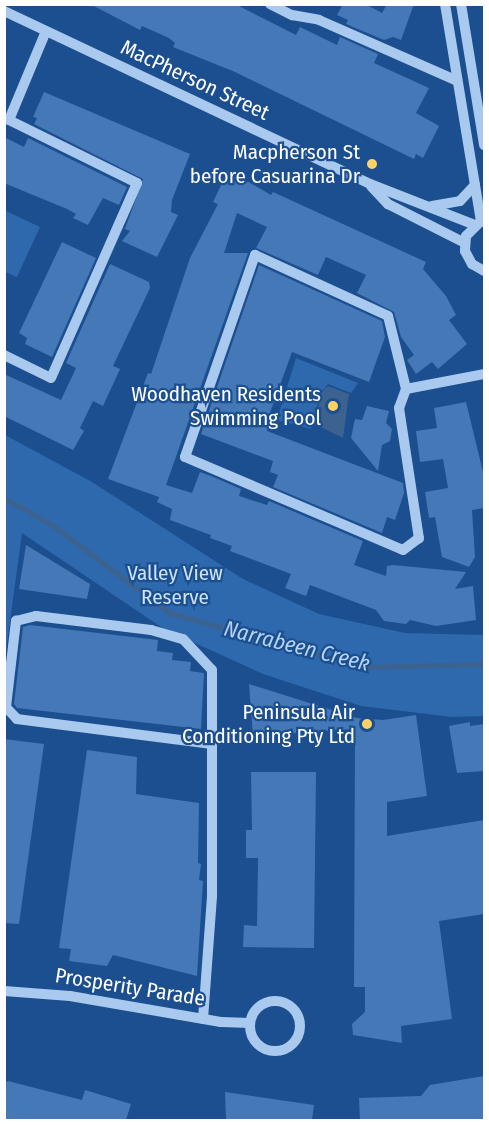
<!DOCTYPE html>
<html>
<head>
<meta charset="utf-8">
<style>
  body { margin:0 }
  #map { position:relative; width:489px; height:1125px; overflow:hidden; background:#1b4f8f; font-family:"Fira Sans Condensed",sans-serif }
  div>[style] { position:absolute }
  .green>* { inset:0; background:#2e69ad }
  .water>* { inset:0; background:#3c6290 }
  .stream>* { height:5px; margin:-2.5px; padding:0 2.5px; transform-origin:2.5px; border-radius:2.5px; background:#3c6290 }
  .building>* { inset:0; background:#4478b7 }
  .minor>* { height:10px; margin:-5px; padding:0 5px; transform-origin:5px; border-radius:5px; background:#a9c9ee }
  .minor>.ring { margin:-5px; padding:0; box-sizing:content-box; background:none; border:10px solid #a9c9ee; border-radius:50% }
  .dots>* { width:16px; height:16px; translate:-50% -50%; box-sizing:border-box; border:3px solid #1b4f8f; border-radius:50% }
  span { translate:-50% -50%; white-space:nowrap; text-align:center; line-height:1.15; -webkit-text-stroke:4.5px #1b4f8f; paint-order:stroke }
  .street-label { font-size:21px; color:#fff }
  .poi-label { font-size:21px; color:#fff }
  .right { translate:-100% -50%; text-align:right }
  .park-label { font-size:21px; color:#cfe3fa }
  .water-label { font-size:22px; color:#b5d3f5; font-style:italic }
  .frame { position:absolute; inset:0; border:6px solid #fff; pointer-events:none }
</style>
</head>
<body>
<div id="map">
  <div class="green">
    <div style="clip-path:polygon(4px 210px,40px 227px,17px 277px,5px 272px)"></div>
    <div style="clip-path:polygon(296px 358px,358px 383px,351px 393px,328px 384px,320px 394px,311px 429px,277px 420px)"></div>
    <div style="clip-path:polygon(5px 435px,92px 482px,243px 579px,319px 614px,405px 633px,484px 635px,484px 716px,452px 717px,361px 706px,263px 674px,164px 629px,22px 533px,5px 658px)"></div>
  </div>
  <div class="water">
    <div style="clip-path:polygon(328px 386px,349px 394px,343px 438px,316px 425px,320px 394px)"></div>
  </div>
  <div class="stream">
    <div style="left:4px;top:498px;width:54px;rotate:29deg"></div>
    <div style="left:51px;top:524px;width:149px;rotate:36.8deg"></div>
    <div style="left:170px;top:613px;width:201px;rotate:15.6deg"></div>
    <div style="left:364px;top:667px;width:120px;rotate:-1.4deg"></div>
  </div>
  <div class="building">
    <div style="clip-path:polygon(90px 4px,235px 4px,296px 35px,300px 27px,337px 45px,340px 37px,378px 54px,374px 63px,429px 88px,416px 113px,439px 126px,423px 158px,416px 154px,414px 159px,235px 72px,173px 47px,175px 43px,169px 38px,142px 26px,140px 30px)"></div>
    <div style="clip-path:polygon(343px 4px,365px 4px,382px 13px,387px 4px,414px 4px,401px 40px,393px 37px,384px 40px,346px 24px,348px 20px,337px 15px)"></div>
    <div style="clip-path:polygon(44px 92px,190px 154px,172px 200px,171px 212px,178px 215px,157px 257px,122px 241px,130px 231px,125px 229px,143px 179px,34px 124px,37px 118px,33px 117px)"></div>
    <div style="clip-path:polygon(4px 137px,24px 147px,28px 138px,127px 187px,119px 205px,103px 198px,88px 225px,73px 218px,76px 214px,67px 209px,4px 183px)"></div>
    <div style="clip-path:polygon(228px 170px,271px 195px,273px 192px,426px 262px,423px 269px,446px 296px,456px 315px,449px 320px,467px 344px,438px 369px,432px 362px,416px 374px,407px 360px,414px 355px,401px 337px,394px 312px,357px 293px,366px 275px,326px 257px,318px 275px,256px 248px,267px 227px,237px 213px,224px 253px,248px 253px,166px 485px,192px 493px,200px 472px,211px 476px,241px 489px,239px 496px,267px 505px,269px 501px,363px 541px,354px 565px,386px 576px,387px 566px,393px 565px,466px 572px,455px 589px,473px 586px,476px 620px,436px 626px,410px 620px,406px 624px,384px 621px,376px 610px,310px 585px,306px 596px,285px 588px,291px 574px,230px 551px,232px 546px,210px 538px,211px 535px,170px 520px,172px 509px,157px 502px,159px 497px,108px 479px,148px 373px,151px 374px,190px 258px,218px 204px,213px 202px)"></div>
    <div style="clip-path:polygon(62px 242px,96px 258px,52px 357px,25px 344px,27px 338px,19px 333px)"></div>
    <div style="clip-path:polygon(110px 264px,149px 282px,150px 288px,113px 366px,120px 369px,103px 406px,93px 401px,80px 428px,84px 431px,73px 450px,4px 416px,4px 374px,61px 400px,76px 368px,66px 363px)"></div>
    <div style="clip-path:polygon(259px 265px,382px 321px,385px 337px,369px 382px,292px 352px,267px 421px,270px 422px,267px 431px,403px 483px,404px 493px,395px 520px,387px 517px,382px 533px,273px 487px,278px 475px,270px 472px,273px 461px,201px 434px)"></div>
    <div style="clip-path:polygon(466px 402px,484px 476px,484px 508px,472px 510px,475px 557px,469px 567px,442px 557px,435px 517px,429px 518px,425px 492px,448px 488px,443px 459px,420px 462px,416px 431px,437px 428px,434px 408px)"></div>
    <div style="clip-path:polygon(367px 406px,389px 411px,386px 423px,392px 429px,390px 441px,382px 445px,378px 471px,351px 438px,355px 419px,362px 420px)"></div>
    <div style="clip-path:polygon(26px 545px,90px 584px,87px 599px,19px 589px)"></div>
    <div style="clip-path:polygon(30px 625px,158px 640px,157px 651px,173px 653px,172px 660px,191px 662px,190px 671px,204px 673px,201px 729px,17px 708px,14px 704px,23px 627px)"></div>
    <div style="clip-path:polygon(249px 684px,357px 718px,383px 720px,416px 715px,427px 796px,387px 802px,387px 836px,484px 820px,484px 914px,439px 921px,452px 1019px,401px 1026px,402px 1043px,353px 1035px,352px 1024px,365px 1012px,365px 987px,354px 987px,355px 729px,253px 736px)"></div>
    <div style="clip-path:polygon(470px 722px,470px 726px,484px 724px,484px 771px,457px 773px,449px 726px)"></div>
    <div style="clip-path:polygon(4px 739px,44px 744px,19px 924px,4px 923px)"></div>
    <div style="clip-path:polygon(87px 750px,137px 757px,136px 794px,199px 803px,198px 863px,201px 864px,199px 880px,203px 881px,197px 976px,113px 955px,107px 966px,69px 961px,71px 949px,59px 948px)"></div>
    <div style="clip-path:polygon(251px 772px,316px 772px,314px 948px,243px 947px,244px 925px,257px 926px,258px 858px,246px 858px,246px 830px,252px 830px)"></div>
    <div style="clip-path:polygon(484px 1076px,484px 1120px,360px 1120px,359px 1098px,421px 1096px,430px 1085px)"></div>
    <div style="clip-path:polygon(8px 1081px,82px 1100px,85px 1090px,131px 1104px,126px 1120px,4px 1120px,4px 1083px)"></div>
    <div style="clip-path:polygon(225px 1092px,314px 1105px,312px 1120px,226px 1120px)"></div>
  </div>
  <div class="minor">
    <div style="left:270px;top:4px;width:25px;rotate:27deg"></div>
    <div style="left:292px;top:15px;width:27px;rotate:10deg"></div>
    <div style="left:319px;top:20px;width:151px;rotate:23.8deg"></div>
    <div style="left:445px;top:4px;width:221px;rotate:80.6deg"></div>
    <div style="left:461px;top:4px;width:143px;rotate:80.7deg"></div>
    <div style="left:4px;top:11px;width:405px;rotate:25.3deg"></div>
    <div style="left:370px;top:184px;width:113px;rotate:21.3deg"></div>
    <div style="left:371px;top:186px;width:25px;rotate:47deg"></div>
    <div style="left:388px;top:204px;width:86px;rotate:26.9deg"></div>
    <div style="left:432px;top:206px;width:28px;rotate:-10deg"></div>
    <div style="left:460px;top:201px;width:22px;rotate:-47deg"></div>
    <div style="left:479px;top:223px;width:18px;rotate:135deg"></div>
    <div style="left:466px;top:236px;width:15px;rotate:94deg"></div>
    <div style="left:465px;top:251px;width:15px;rotate:62deg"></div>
    <div style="left:472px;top:264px;width:14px;rotate:30deg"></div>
    <div style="left:255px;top:255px;width:146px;rotate:24.6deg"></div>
    <div style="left:388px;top:316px;width:75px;rotate:76.1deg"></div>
    <div style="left:406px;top:389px;width:20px;rotate:110deg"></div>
    <div style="left:399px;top:408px;width:132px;rotate:81.3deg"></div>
    <div style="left:419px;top:538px;width:20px;rotate:143deg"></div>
    <div style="left:403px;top:550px;width:237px;rotate:-156.9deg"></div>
    <div style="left:185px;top:457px;width:214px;rotate:-70.9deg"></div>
    <div style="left:4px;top:355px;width:52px;rotate:26.1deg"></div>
    <div style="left:51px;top:378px;width:213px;rotate:-66.2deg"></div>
    <div style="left:137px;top:183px;width:143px;rotate:-153.8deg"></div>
    <div style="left:9px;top:120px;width:96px;rotate:-67.4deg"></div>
    <div style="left:406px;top:389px;width:79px;rotate:-10.9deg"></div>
    <div style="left:4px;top:991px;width:66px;rotate:4.3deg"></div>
    <div style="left:70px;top:996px;width:153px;rotate:9.8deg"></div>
    <div style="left:221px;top:1022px;width:29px;rotate:2deg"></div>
    <div class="ring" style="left:250px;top:1001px;width:40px;height:40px"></div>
    <div style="left:203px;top:1019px;width:123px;rotate:-85.8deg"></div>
    <div style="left:212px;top:896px;width:152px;rotate:-90deg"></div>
    <div style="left:212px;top:744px;width:197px;rotate:-172.7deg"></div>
    <div style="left:17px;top:719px;width:16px;rotate:-133deg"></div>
    <div style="left:6px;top:707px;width:87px;rotate:-83.4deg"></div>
    <div style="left:16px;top:621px;width:21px;rotate:-14deg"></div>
    <div style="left:36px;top:616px;width:116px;rotate:6.9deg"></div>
    <div style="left:151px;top:630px;width:33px;rotate:16deg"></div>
    <div style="left:183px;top:639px;width:42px;rotate:46.9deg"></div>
    <div style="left:212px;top:670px;width:74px;rotate:90deg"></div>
  </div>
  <div class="dots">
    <div style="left:372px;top:164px;background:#ffd166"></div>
    <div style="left:333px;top:406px;background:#ffd166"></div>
    <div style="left:367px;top:724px;background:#ffd166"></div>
  </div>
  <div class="street-label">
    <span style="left:195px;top:80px;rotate:25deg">MacPherson Street</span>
    <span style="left:130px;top:987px;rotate:9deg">Prosperity Parade</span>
  </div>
  <div class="poi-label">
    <span class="right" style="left:360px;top:164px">Macpherson St<br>before Casuarina Dr</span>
    <span class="right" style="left:321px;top:406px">Woodhaven Residents<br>Swimming Pool</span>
    <span class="right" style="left:355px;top:724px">Peninsula Air<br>Conditioning Pty Ltd</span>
  </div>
  <div class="park-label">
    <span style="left:175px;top:585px">Valley View<br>Reserve</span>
  </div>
  <div class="water-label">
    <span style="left:297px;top:646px;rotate:14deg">Narrabeen Creek</span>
  </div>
  <div class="frame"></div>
</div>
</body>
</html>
